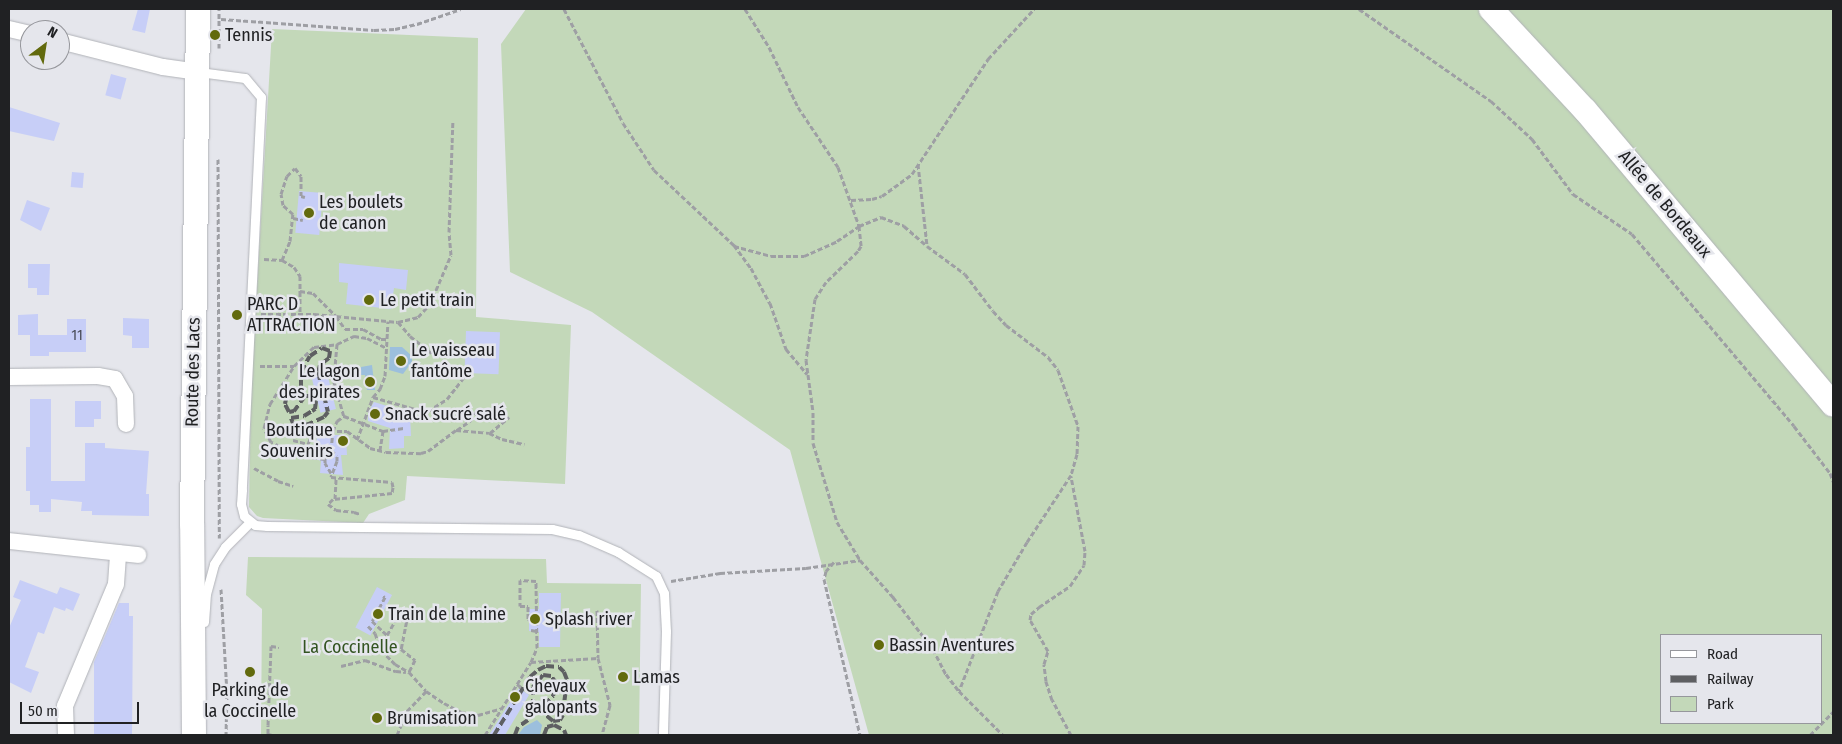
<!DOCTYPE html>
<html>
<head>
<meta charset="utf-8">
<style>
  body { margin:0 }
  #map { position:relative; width:1842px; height:744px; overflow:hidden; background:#e5e6ec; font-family:"Fira Sans Condensed",sans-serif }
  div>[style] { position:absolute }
  .green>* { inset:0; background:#c3d8b9 }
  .water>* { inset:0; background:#9cbfdd }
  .building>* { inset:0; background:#c7cef7; transform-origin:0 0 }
  .path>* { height:3px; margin-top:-1.5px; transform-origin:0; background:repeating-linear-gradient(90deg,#9e9fa4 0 5px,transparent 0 7.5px) }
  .roads { filter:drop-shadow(0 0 1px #b1b3b8) drop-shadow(0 0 1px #b1b3b8) }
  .lane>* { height:9px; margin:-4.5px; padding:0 4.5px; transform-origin:4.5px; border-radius:4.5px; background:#fff }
  .street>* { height:16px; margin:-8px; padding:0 8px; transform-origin:8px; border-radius:8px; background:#fff }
  .secondary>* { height:24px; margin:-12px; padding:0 12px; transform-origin:12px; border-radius:12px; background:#fff }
  .rail>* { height:4px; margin-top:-2px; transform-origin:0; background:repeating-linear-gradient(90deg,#5e5f62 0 8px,transparent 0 12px) }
  .dots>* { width:14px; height:14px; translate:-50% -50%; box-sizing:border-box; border:2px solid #e5e6ec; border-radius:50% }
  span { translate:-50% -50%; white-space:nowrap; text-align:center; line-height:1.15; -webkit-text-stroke:5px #e5e6ec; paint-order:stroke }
  .number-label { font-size:15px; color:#4a4c58 }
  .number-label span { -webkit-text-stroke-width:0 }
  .poi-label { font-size:18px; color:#202123 }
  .left { translate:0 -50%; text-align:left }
  .right { translate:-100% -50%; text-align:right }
  .street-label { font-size:18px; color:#202123 }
  .park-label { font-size:18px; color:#335421 }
  .frame { position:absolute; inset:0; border:10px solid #202123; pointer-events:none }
  .legend { position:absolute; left:1660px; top:634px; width:162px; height:90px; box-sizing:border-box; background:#e5e6ec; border:1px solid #96979c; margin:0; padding:6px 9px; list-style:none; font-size:15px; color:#202123 }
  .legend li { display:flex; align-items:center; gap:10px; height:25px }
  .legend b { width:25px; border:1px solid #96979c }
  .north { position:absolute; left:20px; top:20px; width:50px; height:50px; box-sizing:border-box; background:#e5e6ec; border:1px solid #96979c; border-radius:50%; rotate:31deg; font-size:14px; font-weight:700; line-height:20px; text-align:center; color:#202123 }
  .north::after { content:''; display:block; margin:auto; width:18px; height:22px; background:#626a0d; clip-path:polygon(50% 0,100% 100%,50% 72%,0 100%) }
  .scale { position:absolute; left:20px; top:702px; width:119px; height:22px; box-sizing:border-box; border:2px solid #202123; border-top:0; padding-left:6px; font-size:15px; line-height:18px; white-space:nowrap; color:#202123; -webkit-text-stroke:4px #e5e6ec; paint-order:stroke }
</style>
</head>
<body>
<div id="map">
  <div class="green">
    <div style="clip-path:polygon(evenodd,526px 9px,1833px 9px,1833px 735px,869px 735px,790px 450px,592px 312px,510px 272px,501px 44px,526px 9px,1661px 635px,1821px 635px,1821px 723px,1661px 723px,1661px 635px)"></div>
    <div style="clip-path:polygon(272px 29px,478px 38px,476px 317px,571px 325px,565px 484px,407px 476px,405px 500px,369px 514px,363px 523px,263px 518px,257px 516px,249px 507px,251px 391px)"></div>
    <div style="clip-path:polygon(248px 557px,546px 559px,547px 583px,641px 584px,639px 735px,261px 735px,262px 609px,246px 595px)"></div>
  </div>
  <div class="water">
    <div style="clip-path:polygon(390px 347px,402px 347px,412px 356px,412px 362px,403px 374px,389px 370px)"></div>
    <div style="clip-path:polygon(372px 365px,375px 390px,367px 390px,365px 375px,360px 375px,361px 367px)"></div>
    <div style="clip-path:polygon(537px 720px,542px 725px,540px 735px,518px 735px,524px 727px)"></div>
  </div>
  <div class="building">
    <div style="clip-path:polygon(138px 9px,150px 9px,145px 33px,132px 30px)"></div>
    <div style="left:111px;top:74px;width:16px;height:22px;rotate:15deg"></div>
    <div style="clip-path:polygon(9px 107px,60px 123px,54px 141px,9px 131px)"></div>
    <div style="left:72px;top:172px;width:12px;height:15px;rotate:5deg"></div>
    <div style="left:299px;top:191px;width:24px;height:42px;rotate:5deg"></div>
    <div style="clip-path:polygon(27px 200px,50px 208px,41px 231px,20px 220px)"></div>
    <div style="clip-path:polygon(339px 263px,408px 270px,406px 290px,394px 288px,391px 309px,346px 304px,348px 283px,339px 282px)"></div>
    <div style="clip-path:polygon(28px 264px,50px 264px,49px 295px,37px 295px,37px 288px,28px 288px)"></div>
    <div style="clip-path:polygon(38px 314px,38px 335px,67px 335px,67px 319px,86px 319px,86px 352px,49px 352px,49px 356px,30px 356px,30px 335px,35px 335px,18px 335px,18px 315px)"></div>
    <div style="clip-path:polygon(123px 318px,149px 319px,149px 348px,132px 348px,132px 336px,123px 335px)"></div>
    <div style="left:466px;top:331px;width:34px;height:42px;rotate:2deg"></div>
    <div style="left:327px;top:373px;width:37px;height:16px;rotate:76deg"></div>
    <div style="clip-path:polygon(30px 399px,51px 399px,51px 481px,85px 481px,85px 443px,105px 443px,105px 448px,149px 451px,146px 494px,149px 494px,149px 516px,92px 515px,92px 511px,81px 511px,82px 502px,51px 499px,51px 512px,39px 512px,39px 505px,30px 505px,30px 491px,26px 491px,26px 447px,30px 447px)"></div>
    <div style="clip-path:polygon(75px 401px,101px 401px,101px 419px,94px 419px,94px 427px,75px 427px)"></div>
    <div style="clip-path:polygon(374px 402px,410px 413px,411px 436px,404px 436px,404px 448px,389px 449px,390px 428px,368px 421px,368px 412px)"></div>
    <div style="clip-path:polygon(317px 435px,346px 435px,347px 455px,341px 455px,343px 475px,320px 473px,321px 461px,293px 450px,293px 446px,316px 448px)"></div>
    <div style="clip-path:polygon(20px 580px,57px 594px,60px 587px,80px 594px,73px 611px,66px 608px,65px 611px,54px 607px,44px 634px,38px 632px,25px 667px,39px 672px,31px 693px,9px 682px,9px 628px,21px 600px,13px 597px)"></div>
    <div style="left:377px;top:587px;width:17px;height:46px;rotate:28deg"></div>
    <div style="clip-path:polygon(539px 593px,561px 593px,560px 647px,539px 647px,539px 632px,529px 631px,529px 609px,539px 609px)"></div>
    <div style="clip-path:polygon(119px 603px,129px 603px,129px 616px,133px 616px,132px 735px,94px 735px,94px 662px)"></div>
    <div style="clip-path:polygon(519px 688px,529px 695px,505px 735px,489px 735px)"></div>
  </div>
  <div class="path">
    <div style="left:564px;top:9px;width:128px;rotate:62.6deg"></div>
    <div style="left:623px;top:123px;width:56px;rotate:56.6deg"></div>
    <div style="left:654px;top:170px;width:110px;rotate:43.2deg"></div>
    <div style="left:734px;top:245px;width:29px;rotate:54deg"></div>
    <div style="left:751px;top:268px;width:40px;rotate:62deg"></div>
    <div style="left:770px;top:303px;width:49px;rotate:70.8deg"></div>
    <div style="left:786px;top:349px;width:33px;rotate:50deg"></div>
    <div style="left:745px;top:9px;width:45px;rotate:57.7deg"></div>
    <div style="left:769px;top:47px;width:67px;rotate:64.2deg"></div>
    <div style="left:798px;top:107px;width:72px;rotate:56.3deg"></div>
    <div style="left:838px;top:167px;width:63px;rotate:70.4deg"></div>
    <div style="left:859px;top:226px;width:20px;rotate:84deg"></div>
    <div style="left:861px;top:246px;width:6px;rotate:121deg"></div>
    <div style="left:858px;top:251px;width:45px;rotate:135.9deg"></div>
    <div style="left:826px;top:282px;width:20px;rotate:123deg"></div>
    <div style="left:815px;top:299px;width:62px;rotate:98.4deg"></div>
    <div style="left:806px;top:360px;width:52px;rotate:82.3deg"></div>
    <div style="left:813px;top:412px;width:31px;rotate:90deg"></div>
    <div style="left:813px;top:443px;width:83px;rotate:73.1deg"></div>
    <div style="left:837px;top:522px;width:44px;rotate:58.8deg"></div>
    <div style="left:860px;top:560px;width:50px;rotate:48.3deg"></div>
    <div style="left:893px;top:597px;width:66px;rotate:52.4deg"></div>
    <div style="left:933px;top:649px;width:28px;rotate:63deg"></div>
    <div style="left:946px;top:674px;width:21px;rotate:53deg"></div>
    <div style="left:959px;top:691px;width:62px;rotate:45deg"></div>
    <div style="left:1359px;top:9px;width:161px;rotate:34.9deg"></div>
    <div style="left:1491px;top:101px;width:56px;rotate:42.8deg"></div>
    <div style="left:1532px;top:139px;width:69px;rotate:53.3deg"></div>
    <div style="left:1573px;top:194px;width:71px;rotate:34.1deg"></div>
    <div style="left:1632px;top:234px;width:251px;rotate:49.8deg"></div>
    <div style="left:1794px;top:426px;width:59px;rotate:52.5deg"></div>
    <div style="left:1830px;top:473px;width:9px;rotate:69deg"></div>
    <div style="left:221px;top:19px;width:153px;rotate:4.1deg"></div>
    <div style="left:374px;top:30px;width:21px;rotate:-3deg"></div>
    <div style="left:395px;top:29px;width:23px;rotate:-13deg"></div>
    <div style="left:417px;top:24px;width:46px;rotate:-18.8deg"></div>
    <div style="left:219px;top:48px;width:39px;rotate:-90deg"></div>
    <div style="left:218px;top:159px;width:379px;rotate:89.8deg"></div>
    <div style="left:918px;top:164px;width:82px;rotate:83.7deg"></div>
    <div style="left:927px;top:246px;width:47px;rotate:36.4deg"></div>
    <div style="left:965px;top:274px;width:46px;rotate:52.9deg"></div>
    <div style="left:993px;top:311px;width:19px;rotate:47deg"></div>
    <div style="left:1006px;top:325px;width:53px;rotate:37.3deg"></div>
    <div style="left:1048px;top:357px;width:16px;rotate:52deg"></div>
    <div style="left:1058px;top:370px;width:59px;rotate:70.3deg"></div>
    <div style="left:1078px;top:426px;width:28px;rotate:92deg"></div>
    <div style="left:1077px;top:454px;width:22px;rotate:106deg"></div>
    <div style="left:1071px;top:475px;width:80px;rotate:123.3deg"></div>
    <div style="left:1027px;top:542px;width:57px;rotate:120.6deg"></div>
    <div style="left:998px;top:591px;width:107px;rotate:111.3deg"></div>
    <div style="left:851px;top:200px;width:21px;rotate:-3deg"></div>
    <div style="left:872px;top:199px;width:10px;rotate:-17deg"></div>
    <div style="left:882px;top:196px;width:37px;rotate:-36deg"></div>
    <div style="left:912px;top:174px;width:138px;rotate:-56.5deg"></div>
    <div style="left:988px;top:59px;width:68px;rotate:-47.4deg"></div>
    <div style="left:293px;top:218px;width:10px;rotate:11deg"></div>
    <div style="left:734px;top:246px;width:38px;rotate:15deg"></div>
    <div style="left:771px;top:256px;width:33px"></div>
    <div style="left:804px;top:256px;width:36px;rotate:-24deg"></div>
    <div style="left:837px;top:241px;width:27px;rotate:-34deg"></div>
    <div style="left:859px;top:226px;width:24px;rotate:-22deg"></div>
    <div style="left:881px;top:217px;width:25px;rotate:21deg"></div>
    <div style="left:904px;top:226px;width:30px;rotate:41deg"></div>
    <div style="left:264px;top:259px;width:18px;rotate:3deg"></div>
    <div style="left:282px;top:260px;width:14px;rotate:30deg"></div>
    <div style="left:294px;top:267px;width:11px;rotate:56deg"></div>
    <div style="left:300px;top:276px;width:38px;rotate:90deg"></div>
    <div style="left:282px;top:260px;width:21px;rotate:-67deg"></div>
    <div style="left:290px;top:241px;width:27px;rotate:-84deg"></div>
    <div style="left:293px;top:214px;width:13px;rotate:-138deg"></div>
    <div style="left:283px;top:205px;width:11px;rotate:-100deg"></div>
    <div style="left:281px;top:194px;width:19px;rotate:-72deg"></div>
    <div style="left:287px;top:176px;width:11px;rotate:-45deg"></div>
    <div style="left:295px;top:168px;width:10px;rotate:53deg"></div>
    <div style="left:301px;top:176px;width:20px;rotate:90deg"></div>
    <div style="left:301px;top:196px;width:4px;rotate:14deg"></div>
    <div style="left:300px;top:291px;width:13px;rotate:9deg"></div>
    <div style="left:313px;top:293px;width:33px;rotate:45deg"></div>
    <div style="left:336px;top:316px;width:16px;rotate:55deg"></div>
    <div style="left:345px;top:329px;width:18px"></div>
    <div style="left:363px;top:329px;width:21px;rotate:29deg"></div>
    <div style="left:381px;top:339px;width:6px"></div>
    <div style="left:261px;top:314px;width:53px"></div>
    <div style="left:314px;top:314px;width:84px;rotate:5.4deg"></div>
    <div style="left:398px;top:322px;width:21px;rotate:-14deg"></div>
    <div style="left:418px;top:317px;width:18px;rotate:-47deg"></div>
    <div style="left:430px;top:304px;width:53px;rotate:-66.8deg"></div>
    <div style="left:451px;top:255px;width:23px;rotate:-95deg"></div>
    <div style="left:449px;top:232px;width:112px;rotate:-88deg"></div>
    <div style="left:398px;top:322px;width:18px;rotate:49deg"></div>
    <div style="left:410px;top:336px;width:31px;rotate:38deg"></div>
    <div style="left:434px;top:355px;width:12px;rotate:5deg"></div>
    <div style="left:337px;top:344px;width:38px;rotate:95deg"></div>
    <div style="left:334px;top:382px;width:35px;rotate:74deg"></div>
    <div style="left:260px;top:366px;width:34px"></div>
    <div style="left:373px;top:397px;width:11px;rotate:-49deg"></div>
    <div style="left:380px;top:389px;width:14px;rotate:-69deg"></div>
    <div style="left:385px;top:376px;width:55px;rotate:-86.9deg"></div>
    <div style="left:457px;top:430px;width:16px;rotate:-35deg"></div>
    <div style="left:470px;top:421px;width:11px;rotate:-56deg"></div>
    <div style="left:383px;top:431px;width:21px;rotate:-8deg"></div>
    <div style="left:490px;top:433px;width:25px;rotate:-40deg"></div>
    <div style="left:293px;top:440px;width:16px;rotate:15deg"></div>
    <div style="left:308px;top:444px;width:9px;rotate:-69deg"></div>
    <div style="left:311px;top:436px;width:12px;rotate:-24deg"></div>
    <div style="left:322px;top:431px;width:25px"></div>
    <div style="left:347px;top:431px;width:29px;rotate:36deg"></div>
    <div style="left:370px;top:448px;width:16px;rotate:14deg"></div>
    <div style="left:386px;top:452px;width:35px;rotate:2deg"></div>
    <div style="left:421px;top:453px;width:7px;rotate:-16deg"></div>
    <div style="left:428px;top:451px;width:35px;rotate:-37deg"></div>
    <div style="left:456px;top:430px;width:33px;rotate:5deg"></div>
    <div style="left:489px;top:433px;width:14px;rotate:25deg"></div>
    <div style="left:502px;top:439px;width:23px;rotate:13deg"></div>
    <div style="left:357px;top:440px;width:46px;rotate:-69.6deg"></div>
    <div style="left:373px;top:397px;width:51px;rotate:15.9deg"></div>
    <div style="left:422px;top:411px;width:6px"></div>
    <div style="left:428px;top:411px;width:22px;rotate:-32deg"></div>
    <div style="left:447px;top:399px;width:29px;rotate:-52deg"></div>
    <div style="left:331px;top:450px;width:8px;rotate:45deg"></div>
    <div style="left:337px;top:456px;width:5px;rotate:90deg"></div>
    <div style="left:337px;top:461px;width:17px;rotate:111deg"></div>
    <div style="left:331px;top:477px;width:61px;rotate:4.7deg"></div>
    <div style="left:392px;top:482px;width:5px;rotate:79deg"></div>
    <div style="left:393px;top:487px;width:6px;rotate:99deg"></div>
    <div style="left:392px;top:493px;width:59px;rotate:174.2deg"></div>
    <div style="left:333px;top:499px;width:7px;rotate:135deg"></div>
    <div style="left:328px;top:504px;width:10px;rotate:37deg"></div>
    <div style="left:336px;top:510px;width:18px;rotate:6deg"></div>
    <div style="left:354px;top:512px;width:6px;rotate:18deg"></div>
    <div style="left:325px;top:459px;width:25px;rotate:-173deg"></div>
    <div style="left:300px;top:456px;width:32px;rotate:-154deg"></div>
    <div style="left:271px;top:442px;width:16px;rotate:-117deg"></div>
    <div style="left:264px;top:428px;width:25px;rotate:-76deg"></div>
    <div style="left:270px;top:404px;width:45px;rotate:-57.7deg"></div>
    <div style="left:294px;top:366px;width:28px;rotate:-44deg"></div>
    <div style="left:314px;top:347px;width:23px;rotate:-7deg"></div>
    <div style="left:337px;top:344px;width:19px;rotate:-25deg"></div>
    <div style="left:354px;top:336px;width:13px;rotate:9deg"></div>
    <div style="left:367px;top:338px;width:22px;rotate:27deg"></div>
    <div style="left:254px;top:468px;width:27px;rotate:28deg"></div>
    <div style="left:278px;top:481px;width:16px;rotate:18deg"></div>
    <div style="left:331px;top:473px;width:12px;rotate:-121deg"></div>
    <div style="left:325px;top:463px;width:8px;rotate:-90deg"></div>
    <div style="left:325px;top:455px;width:8px;rotate:-40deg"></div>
    <div style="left:331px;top:450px;width:19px;rotate:-84deg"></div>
    <div style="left:333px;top:431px;width:11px;rotate:-68deg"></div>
    <div style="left:337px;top:421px;width:9px;rotate:-36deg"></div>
    <div style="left:344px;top:416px;width:42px;rotate:21deg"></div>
    <div style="left:383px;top:431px;width:20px;rotate:99deg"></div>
    <div style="left:335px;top:499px;width:22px;rotate:-87deg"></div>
    <div style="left:834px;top:562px;width:12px;rotate:132deg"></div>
    <div style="left:826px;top:571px;width:8px;rotate:104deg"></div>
    <div style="left:824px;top:579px;width:160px;rotate:77deg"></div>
    <div style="left:671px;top:581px;width:50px;rotate:-9.3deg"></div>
    <div style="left:720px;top:573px;width:86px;rotate:-3.3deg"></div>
    <div style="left:806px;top:568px;width:55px;rotate:-8.4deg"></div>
    <div style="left:221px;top:589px;width:105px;rotate:86.7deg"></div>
    <div style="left:227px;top:694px;width:41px;rotate:91.4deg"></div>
    <div style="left:383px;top:596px;width:2px;rotate:27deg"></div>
    <div style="left:385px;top:597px;width:27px;rotate:118deg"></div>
    <div style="left:372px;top:621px;width:21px;rotate:43deg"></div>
    <div style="left:387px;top:635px;width:30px;rotate:-60deg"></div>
    <div style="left:402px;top:609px;width:8px;rotate:40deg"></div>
    <div style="left:408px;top:614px;width:36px;rotate:101deg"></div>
    <div style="left:401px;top:649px;width:18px;rotate:38deg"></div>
    <div style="left:415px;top:660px;width:13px;rotate:117deg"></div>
    <div style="left:597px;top:610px;width:48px;rotate:88.8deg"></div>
    <div style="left:598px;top:658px;width:49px;rotate:75.7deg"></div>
    <div style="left:610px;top:705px;width:31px;rotate:105deg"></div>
    <div style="left:368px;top:626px;width:10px;rotate:45deg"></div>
    <div style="left:375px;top:633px;width:18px;rotate:71deg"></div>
    <div style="left:381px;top:650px;width:20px;rotate:45deg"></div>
    <div style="left:395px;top:664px;width:16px;rotate:30deg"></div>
    <div style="left:409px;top:672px;width:25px;rotate:48deg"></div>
    <div style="left:426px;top:691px;width:22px;rotate:34deg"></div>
    <div style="left:444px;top:703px;width:19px;rotate:28deg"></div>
    <div style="left:461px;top:712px;width:17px;rotate:10deg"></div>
    <div style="left:478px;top:715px;width:25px;rotate:-16deg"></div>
    <div style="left:531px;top:630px;width:6px;rotate:9deg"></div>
    <div style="left:531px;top:662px;width:67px;rotate:-3.4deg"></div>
    <div style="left:341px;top:666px;width:25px;rotate:-14deg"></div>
    <div style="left:365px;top:660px;width:33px;rotate:20deg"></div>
    <div style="left:396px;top:671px;width:10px;rotate:6deg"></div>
    <div style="left:517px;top:696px;width:10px;rotate:-66deg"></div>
    <div style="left:521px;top:687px;width:5px;rotate:-143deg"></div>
    <div style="left:272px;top:735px;width:4px;rotate:-166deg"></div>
    <div style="left:268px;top:734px;width:9px;rotate:-90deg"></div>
    <div style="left:268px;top:725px;width:79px;rotate:-87.8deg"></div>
    <div style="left:271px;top:646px;width:8px;rotate:7deg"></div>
    <div style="left:397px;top:735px;width:26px;rotate:-67deg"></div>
    <div style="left:407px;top:711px;width:28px;rotate:-46deg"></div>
    <div style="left:485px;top:735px;width:86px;rotate:-57.8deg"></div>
    <div style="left:531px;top:662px;width:15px;rotate:-67deg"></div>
    <div style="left:537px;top:648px;width:67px;rotate:-90.9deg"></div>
    <div style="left:536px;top:581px;width:16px;rotate:-176deg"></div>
    <div style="left:520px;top:580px;width:26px;rotate:90deg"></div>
    <div style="left:520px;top:606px;width:8px"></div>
    <div style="left:528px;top:606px;width:13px;rotate:90deg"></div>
    <div style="left:528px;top:619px;width:2px;rotate:27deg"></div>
    <div style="left:1071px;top:735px;width:40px;rotate:-118deg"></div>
    <div style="left:1052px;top:700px;width:20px;rotate:-108deg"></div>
    <div style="left:1046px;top:681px;width:17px;rotate:-97deg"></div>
    <div style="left:1044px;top:664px;width:14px;rotate:-73deg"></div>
    <div style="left:1048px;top:651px;width:36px;rotate:-120deg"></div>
    <div style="left:1030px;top:620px;width:6px;rotate:-81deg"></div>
    <div style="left:1031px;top:614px;width:11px;rotate:-41deg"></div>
    <div style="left:1039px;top:607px;width:37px;rotate:-34deg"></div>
    <div style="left:1070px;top:586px;width:25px;rotate:-56deg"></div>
    <div style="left:1084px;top:565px;width:14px;rotate:-86deg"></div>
    <div style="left:1085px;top:551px;width:76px;rotate:-100.6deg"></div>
    <div style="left:1810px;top:735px;width:33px;rotate:-45deg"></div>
  </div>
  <div class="roads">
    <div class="lane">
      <div style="left:199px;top:72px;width:46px;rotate:7.4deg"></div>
      <div style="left:245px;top:78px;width:25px;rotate:50deg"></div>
      <div style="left:261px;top:97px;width:393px;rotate:92.8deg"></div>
      <div style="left:242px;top:490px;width:14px;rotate:94deg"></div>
      <div style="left:241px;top:504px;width:12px;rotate:76deg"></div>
      <div style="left:244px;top:516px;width:14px;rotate:39deg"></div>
      <div style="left:255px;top:525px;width:12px;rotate:5deg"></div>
      <div style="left:267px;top:526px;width:285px;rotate:0.6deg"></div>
      <div style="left:552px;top:529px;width:28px;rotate:13deg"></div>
      <div style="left:579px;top:535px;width:43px;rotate:23.6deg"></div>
      <div style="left:618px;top:552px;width:45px;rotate:32.3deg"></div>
      <div style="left:656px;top:576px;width:19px;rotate:65deg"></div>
      <div style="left:664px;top:593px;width:38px;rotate:87deg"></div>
      <div style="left:666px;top:631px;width:104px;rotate:91.7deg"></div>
      <div style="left:204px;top:622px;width:28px;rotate:-86deg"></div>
      <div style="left:206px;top:594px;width:31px;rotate:-75deg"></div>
      <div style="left:214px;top:564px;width:20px;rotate:-57deg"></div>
      <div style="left:225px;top:547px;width:35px;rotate:-45deg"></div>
    </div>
    <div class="street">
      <div style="left:9px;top:29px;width:22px;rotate:13deg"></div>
      <div style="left:60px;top:41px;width:106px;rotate:14.2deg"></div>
      <div style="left:163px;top:67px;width:34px;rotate:8deg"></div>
      <div style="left:9px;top:377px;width:89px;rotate:-0.6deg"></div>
      <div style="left:98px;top:376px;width:17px;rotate:10deg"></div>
      <div style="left:115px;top:379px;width:20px;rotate:60deg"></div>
      <div style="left:125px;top:396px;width:28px;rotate:88deg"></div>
      <div style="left:9px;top:541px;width:130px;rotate:6.2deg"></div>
      <div style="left:66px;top:735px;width:29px;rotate:-92deg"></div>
      <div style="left:65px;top:706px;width:132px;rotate:-67.3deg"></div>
      <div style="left:116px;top:584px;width:31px;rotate:-86deg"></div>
    </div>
    <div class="secondary">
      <div style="left:1491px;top:9px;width:138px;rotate:47.1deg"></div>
      <div style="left:1585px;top:110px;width:385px;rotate:49.9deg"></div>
      <div style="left:194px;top:735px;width:210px;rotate:-90.5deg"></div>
      <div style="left:192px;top:525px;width:516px;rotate:-89.33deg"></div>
    </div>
  </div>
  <div class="rail">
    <div style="left:322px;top:348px;width:9px;rotate:21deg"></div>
    <div style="left:330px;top:351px;width:7px;rotate:98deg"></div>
    <div style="left:329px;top:358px;width:11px;rotate:142deg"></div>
    <div style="left:320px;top:365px;width:7px;rotate:106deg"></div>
    <div style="left:318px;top:372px;width:41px;rotate:76deg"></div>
    <div style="left:328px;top:412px;width:6px;rotate:129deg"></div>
    <div style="left:324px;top:417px;width:17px;rotate:155deg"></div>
    <div style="left:309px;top:424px;width:15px;rotate:172deg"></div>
    <div style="left:294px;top:426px;width:9px;rotate:-111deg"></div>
    <div style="left:291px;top:418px;width:13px;rotate:-9deg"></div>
    <div style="left:304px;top:416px;width:9px;rotate:-32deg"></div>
    <div style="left:312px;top:411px;width:4px;rotate:-34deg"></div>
    <div style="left:315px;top:409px;width:8px;rotate:-83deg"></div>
    <div style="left:316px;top:401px;width:7px;rotate:-135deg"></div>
    <div style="left:311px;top:396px;width:6px;rotate:180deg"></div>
    <div style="left:305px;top:396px;width:19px;rotate:126deg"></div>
    <div style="left:294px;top:411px;width:5px;rotate:169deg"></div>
    <div style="left:289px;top:412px;width:9px;rotate:-117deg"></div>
    <div style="left:285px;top:404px;width:5px;rotate:-79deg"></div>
    <div style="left:286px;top:399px;width:19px;rotate:-36deg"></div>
    <div style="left:301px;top:388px;width:16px;rotate:-90deg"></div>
    <div style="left:301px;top:372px;width:18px;rotate:-61deg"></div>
    <div style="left:310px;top:356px;width:14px;rotate:-34deg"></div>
    <div style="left:494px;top:735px;width:68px;rotate:-58.2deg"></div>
    <div style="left:530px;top:677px;width:11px;rotate:-41deg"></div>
    <div style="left:538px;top:670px;width:9px;rotate:-27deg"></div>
    <div style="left:546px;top:666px;width:13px;rotate:4deg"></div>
    <div style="left:559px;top:667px;width:7px;rotate:45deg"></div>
    <div style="left:564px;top:672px;width:9px;rotate:69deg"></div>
    <div style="left:567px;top:680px;width:35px;rotate:97deg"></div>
    <div style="left:563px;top:715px;width:6px;rotate:121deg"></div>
    <div style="left:560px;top:720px;width:7px;rotate:172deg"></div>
    <div style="left:553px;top:721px;width:13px;rotate:-141deg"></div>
    <div style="left:543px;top:713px;width:8px;rotate:-83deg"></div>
    <div style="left:544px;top:705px;width:13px;rotate:-45deg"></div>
    <div style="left:553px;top:696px;width:13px;rotate:-72deg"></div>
    <div style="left:557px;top:684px;width:10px;rotate:-127deg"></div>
    <div style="left:551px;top:676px;width:8px;rotate:-173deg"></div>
    <div style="left:543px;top:675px;width:16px;rotate:130deg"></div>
    <div style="left:533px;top:687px;width:23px;rotate:90deg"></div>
    <div style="left:533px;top:710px;width:11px;rotate:117deg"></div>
    <div style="left:528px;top:720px;width:12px;rotate:145deg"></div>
    <div style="left:518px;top:727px;width:9px;rotate:111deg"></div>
    <div style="left:544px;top:735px;width:9px;rotate:-69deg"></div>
    <div style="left:547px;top:727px;width:7px;rotate:-16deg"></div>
    <div style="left:554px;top:725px;width:11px;rotate:27deg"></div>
    <div style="left:564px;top:730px;width:5px;rotate:68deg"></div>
  </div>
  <div class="dots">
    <div style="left:215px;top:35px;background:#626a0d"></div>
    <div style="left:309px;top:213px;background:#626a0d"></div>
    <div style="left:369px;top:300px;background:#626a0d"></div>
    <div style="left:237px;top:315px;background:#626a0d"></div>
    <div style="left:401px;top:361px;background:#626a0d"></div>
    <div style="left:370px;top:382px;background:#626a0d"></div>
    <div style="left:375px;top:414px;background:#626a0d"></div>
    <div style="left:343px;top:441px;background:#626a0d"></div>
    <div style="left:378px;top:614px;background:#626a0d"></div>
    <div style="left:535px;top:619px;background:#626a0d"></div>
    <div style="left:879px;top:645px;background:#626a0d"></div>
    <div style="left:250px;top:672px;background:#626a0d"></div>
    <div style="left:623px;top:677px;background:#626a0d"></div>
    <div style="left:515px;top:697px;background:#626a0d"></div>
    <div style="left:377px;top:718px;background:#626a0d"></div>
  </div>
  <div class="number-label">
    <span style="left:77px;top:336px">11</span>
  </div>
  <div class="poi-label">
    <span class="left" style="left:225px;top:35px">Tennis</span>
    <span class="left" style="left:319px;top:213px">Les boulets<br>de canon</span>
    <span class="left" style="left:380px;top:300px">Le petit train</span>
    <span class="left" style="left:247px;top:315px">PARC D<br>ATTRACTION</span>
    <span class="left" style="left:411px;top:361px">Le vaisseau<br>fantôme</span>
    <span class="right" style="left:360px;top:382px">Le lagon<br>des pirates</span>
    <span class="left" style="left:385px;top:414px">Snack sucré salé</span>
    <span class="right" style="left:333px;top:441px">Boutique<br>Souvenirs</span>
    <span class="left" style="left:388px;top:614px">Train de la mine</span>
    <span class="left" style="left:545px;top:619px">Splash river</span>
    <span class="left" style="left:889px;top:645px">Bassin Aventures</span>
    <span class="left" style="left:633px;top:677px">Lamas</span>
    <span class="left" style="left:525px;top:697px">Chevaux<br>galopants</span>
    <span style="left:250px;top:701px">Parking de<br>la Coccinelle</span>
    <span class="left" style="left:387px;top:718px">Brumisation</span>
  </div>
  <div class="street-label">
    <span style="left:1665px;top:204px;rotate:50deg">Allée de Bordeaux</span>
    <span style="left:193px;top:372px;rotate:-89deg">Route des Lacs</span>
  </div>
  <div class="park-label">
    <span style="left:350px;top:647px">La Coccinelle</span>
  </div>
  <div class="frame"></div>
  <ul class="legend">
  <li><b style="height:6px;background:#fff"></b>Road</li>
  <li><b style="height:6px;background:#5e5f62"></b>Railway</li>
  <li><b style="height:14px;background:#c3d8b9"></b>Park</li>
  </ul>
  <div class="north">N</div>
  <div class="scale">50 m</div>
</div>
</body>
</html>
